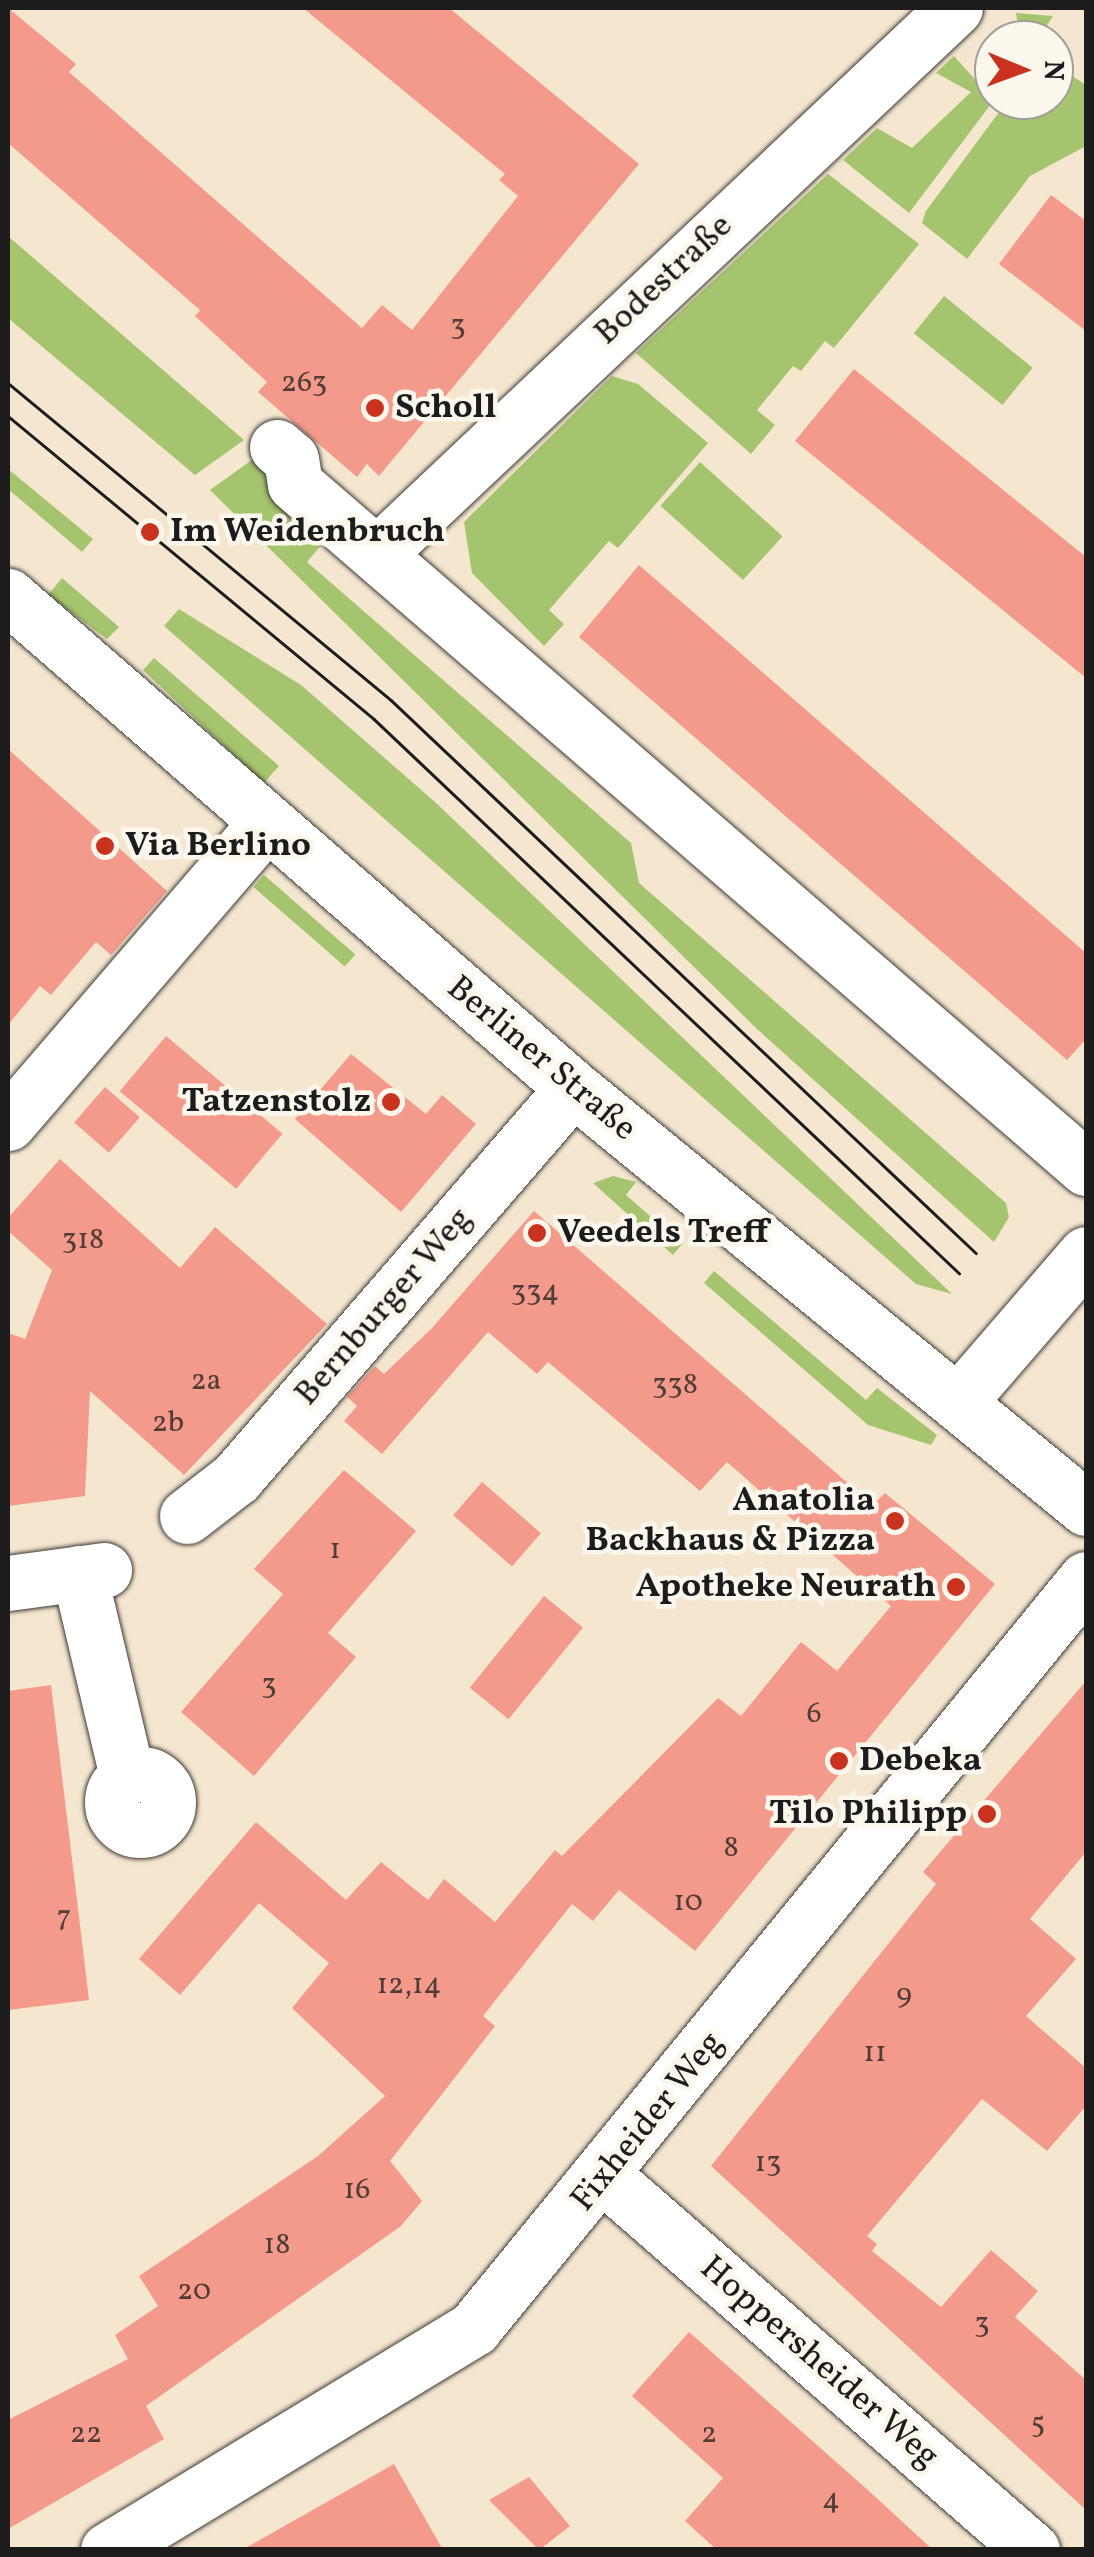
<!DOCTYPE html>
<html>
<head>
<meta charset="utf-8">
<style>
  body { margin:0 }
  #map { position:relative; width:1094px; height:2557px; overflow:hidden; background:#f5e7cf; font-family:Vollkorn,serif }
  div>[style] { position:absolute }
  .green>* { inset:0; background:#a4c46d; transform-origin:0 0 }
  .building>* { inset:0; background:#f39a8a; transform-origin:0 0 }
  .roads { filter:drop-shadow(0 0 2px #3d3a37) drop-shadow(0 0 2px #3d3a37) }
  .minor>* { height:55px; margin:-27.5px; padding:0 27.5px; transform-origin:27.5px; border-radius:27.5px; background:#fff }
  .minor>.ring { margin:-27.5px; padding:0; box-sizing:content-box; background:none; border:55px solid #fff; border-radius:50% }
  .major>* { height:55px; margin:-27.5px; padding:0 27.5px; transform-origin:27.5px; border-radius:27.5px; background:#fff }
  .tram>* { height:2.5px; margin:-1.25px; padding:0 1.25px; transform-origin:1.25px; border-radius:1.25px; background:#1c1c1c }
  .dots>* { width:28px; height:28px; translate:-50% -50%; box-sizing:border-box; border:5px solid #fbf7ec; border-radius:50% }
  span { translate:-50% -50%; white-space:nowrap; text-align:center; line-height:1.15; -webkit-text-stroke:9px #fbf7ec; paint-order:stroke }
  .number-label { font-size:30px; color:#523c38 }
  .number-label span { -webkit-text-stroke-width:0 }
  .street-label { font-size:35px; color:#1c1c1c }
  .poi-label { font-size:35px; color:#1c1c1c; font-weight:700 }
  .left { translate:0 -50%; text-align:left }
  .right { translate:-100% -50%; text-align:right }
  .frame { position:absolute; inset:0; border:10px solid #1c1c1c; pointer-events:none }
  .north { position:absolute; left:974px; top:20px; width:100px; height:100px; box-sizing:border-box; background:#fbf7ec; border:2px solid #a29f99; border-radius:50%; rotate:91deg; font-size:28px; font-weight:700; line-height:40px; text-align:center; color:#1c1c1c }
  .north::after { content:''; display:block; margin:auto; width:35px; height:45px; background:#c8321e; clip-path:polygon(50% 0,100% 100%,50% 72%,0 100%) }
</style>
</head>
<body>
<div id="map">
  <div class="green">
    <div style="clip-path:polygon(1016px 13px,1053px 16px,1038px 40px,1020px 40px)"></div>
    <div style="clip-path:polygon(954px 56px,979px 84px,994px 70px,994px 100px,909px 213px,843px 160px,877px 128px,912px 148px,971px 92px,936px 73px)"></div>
    <div style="clip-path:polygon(1054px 64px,1086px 85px,1086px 146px,1030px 176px,967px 259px,922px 223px,926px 211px,1008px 100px,1054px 100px)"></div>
    <div style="clip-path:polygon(828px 174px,919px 244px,834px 348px,825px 341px,801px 371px,793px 366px,757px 410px,775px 425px,751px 454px,636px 353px)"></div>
    <div style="clip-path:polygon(8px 236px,244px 440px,195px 475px,8px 318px)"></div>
    <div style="left:944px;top:296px;width:114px;height:48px;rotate:39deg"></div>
    <div style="clip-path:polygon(612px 376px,638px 384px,708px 443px,618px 548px,609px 541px,549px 610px,564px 624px,544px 646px,472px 573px,464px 522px)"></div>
    <div style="clip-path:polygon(260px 454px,323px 543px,307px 562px,631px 843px,639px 883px,1006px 1203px,1009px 1217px,994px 1242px,757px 1029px,210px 490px)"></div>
    <div style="left:700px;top:462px;width:111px;height:59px;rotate:42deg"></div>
    <div style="clip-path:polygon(8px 469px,93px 539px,82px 552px,8px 489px)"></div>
    <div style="clip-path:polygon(62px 578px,119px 627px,107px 639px,48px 595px)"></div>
    <div style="clip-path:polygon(179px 609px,301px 685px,435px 802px,952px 1294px,916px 1284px,164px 626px)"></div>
    <div style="clip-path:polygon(154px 658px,279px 766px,264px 783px,143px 670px)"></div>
    <div style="left:264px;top:875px;width:121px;height:16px;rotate:41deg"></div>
    <div style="clip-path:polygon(613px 1176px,636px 1182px,626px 1195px,682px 1244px,673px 1255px,593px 1183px)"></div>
    <div style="clip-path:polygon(714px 1271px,866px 1400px,877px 1388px,937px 1435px,931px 1445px,868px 1425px,704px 1283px)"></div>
  </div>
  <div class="building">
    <div style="clip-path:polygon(8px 8px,76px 64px,69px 72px,362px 328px,382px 305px,412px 330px,518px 196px,499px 180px,505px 174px,303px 8px,449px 8px,639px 164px,379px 476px,367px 464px,357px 477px,258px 392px,267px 382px,195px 316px,200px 310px,8px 143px)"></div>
    <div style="clip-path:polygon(1051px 195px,1086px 221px,1086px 331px,999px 264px)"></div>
    <div style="clip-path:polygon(854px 369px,1086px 557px,1086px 678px,795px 441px)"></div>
    <div style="clip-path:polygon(639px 565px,1086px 953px,1086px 1039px,1067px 1060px,579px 637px)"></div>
    <div style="clip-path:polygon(8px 749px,167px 891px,111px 955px,96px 942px,51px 995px,40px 986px,8px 1025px)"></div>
    <div style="left:166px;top:1036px;width:152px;height:72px;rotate:40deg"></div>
    <div style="clip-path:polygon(351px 1054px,426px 1114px,442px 1095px,476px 1124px,401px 1212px,295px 1119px)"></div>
    <div style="left:105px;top:1087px;width:46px;height:47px;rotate:41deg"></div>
    <div style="clip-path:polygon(60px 1159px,180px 1268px,215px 1227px,327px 1324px,184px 1475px,90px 1391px,85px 1496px,8px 1506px,8px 1333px,25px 1339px,52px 1270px,8px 1231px,8px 1218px)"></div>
    <div style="clip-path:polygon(534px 1211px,873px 1505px,885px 1493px,995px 1584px,695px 1951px,619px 1890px,593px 1921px,572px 1904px,483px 2016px,495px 2026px,390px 2161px,422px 2201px,401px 2226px,146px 2406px,164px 2439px,8px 2529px,8px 2420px,128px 2359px,115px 2335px,158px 2306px,139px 2276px,318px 2156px,385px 2096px,292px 2008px,329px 1963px,259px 1903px,180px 1995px,139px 1959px,256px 1822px,346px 1900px,381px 1862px,428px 1900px,444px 1879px,495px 1922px,555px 1850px,562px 1856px,718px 1698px,741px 1716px,801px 1642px,837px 1671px,891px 1606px,727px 1462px,700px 1491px,548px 1362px,537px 1374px,488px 1332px,382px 1454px,344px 1421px,357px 1406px,347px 1397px,375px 1366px,384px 1374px,432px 1328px)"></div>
    <div style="clip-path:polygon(344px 1470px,416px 1531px,328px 1633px,356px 1657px,254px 1776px,181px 1712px,283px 1594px,254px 1569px)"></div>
    <div style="left:482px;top:1482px;width:78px;height:44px;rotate:41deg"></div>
    <div style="left:544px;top:1596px;width:50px;height:118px;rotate:39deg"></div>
    <div style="clip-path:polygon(1086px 1681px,1086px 1852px,1030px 1919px,1076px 1959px,1026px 2016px,1086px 2068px,1086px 2106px,1047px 2151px,982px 2099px,867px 2236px,877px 2244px,872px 2251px,941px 2307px,991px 2250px,1038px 2291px,1015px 2317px,1086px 2380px,1086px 2510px,711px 2166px,936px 1884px,923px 1872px)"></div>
    <div style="clip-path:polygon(51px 1685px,89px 2000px,8px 2010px,8px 1691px)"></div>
    <div style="clip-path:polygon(689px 2332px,869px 2491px,933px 2550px,717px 2550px,685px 2521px,723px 2478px,632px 2396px)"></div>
    <div style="clip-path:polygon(394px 2464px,443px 2550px,242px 2550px)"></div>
    <div style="clip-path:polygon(529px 2477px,570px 2526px,539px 2550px,489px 2500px)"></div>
  </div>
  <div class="roads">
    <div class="minor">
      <div style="left:277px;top:447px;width:18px;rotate:41deg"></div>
      <div style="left:291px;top:459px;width:25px;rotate:81deg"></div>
      <div style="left:295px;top:484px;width:1046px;rotate:40.85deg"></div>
      <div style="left:377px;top:554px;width:795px;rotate:-43.37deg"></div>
      <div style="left:8px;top:1123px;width:397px;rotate:-49.3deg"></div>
      <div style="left:959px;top:1401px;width:194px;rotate:-49.2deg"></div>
      <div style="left:187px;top:1516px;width:62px;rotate:-37.8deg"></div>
      <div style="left:236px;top:1478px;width:515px;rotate:-49.17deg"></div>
      <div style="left:79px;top:1573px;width:209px;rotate:76.7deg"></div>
      <div style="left:8px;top:1583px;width:97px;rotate:-7.7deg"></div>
      <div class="ring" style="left:112px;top:1774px;width:1px;height:1px"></div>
      <div style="left:605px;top:2177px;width:567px;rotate:41.14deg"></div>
      <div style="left:108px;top:2550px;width:428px;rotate:-31.2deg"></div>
      <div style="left:474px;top:2328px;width:967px;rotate:-50.75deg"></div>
    </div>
    <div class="major">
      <div style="left:8px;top:596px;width:749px;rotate:41.05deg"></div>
      <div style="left:573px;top:1088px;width:663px;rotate:39.31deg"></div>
    </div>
  </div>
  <div class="tram">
    <div style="left:8px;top:383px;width:497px;rotate:39.6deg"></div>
    <div style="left:391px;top:700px;width:805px;rotate:43.39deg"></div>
    <div style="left:8px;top:416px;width:475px;rotate:39.6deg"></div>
    <div style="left:374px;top:719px;width:806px;rotate:43.44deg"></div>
  </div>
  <div class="dots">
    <div style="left:375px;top:408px;background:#c8321e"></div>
    <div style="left:150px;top:532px;background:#c8321e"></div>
    <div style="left:105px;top:846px;background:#c8321e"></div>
    <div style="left:391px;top:1102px;background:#c8321e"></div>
    <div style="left:537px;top:1233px;background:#c8321e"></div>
    <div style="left:895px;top:1521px;background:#c8321e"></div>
    <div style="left:956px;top:1587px;background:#c8321e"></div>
    <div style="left:839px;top:1761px;background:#c8321e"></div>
    <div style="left:987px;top:1814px;background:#c8321e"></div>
  </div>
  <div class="number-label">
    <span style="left:458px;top:326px">3</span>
    <span style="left:304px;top:383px">263</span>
    <span style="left:83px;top:1240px">318</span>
    <span style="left:535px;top:1292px">334</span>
    <span style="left:206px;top:1381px">2a</span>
    <span style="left:675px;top:1385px">338</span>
    <span style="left:168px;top:1423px">2b</span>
    <span style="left:335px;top:1550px">1</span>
    <span style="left:269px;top:1685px">3</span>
    <span style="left:814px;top:1714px">6</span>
    <span style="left:731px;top:1848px">8</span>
    <span style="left:688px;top:1902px">10</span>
    <span style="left:64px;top:1917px">7</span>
    <span style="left:409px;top:1985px">12,14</span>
    <span style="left:904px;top:1995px">9</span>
    <span style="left:875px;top:2053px">11</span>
    <span style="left:768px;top:2163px">13</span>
    <span style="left:357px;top:2190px">16</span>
    <span style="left:277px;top:2245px">18</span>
    <span style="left:194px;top:2291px">20</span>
    <span style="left:982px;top:2324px">3</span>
    <span style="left:1038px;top:2424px">5</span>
    <span style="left:86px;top:2434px">22</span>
    <span style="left:709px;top:2434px">2</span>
    <span style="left:831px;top:2500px">4</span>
  </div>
  <div class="street-label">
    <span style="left:664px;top:280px;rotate:-43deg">Bodestraße</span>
    <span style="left:541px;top:1059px;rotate:40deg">Berliner Straße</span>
    <span style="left:384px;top:1307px;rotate:-49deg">Bernburger Weg</span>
    <span style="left:648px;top:2122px;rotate:-51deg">Fixheider Weg</span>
    <span style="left:819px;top:2363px;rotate:41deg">Hoppersheider Weg</span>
  </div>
  <div class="poi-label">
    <span class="left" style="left:395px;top:408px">Scholl</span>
    <span class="left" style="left:170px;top:532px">Im Weidenbruch</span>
    <span class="left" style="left:125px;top:846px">Via Berlino</span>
    <span class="right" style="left:371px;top:1102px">Tatzenstolz</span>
    <span class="left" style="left:557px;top:1233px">Veedels Treff</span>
    <span class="right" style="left:875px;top:1521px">Anatolia<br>Backhaus &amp; Pizza</span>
    <span class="right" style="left:936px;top:1587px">Apotheke Neurath</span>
    <span class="left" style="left:859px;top:1761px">Debeka</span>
    <span class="right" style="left:967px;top:1814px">Tilo Philipp</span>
  </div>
  <div class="frame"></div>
  <div class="north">N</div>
</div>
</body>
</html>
